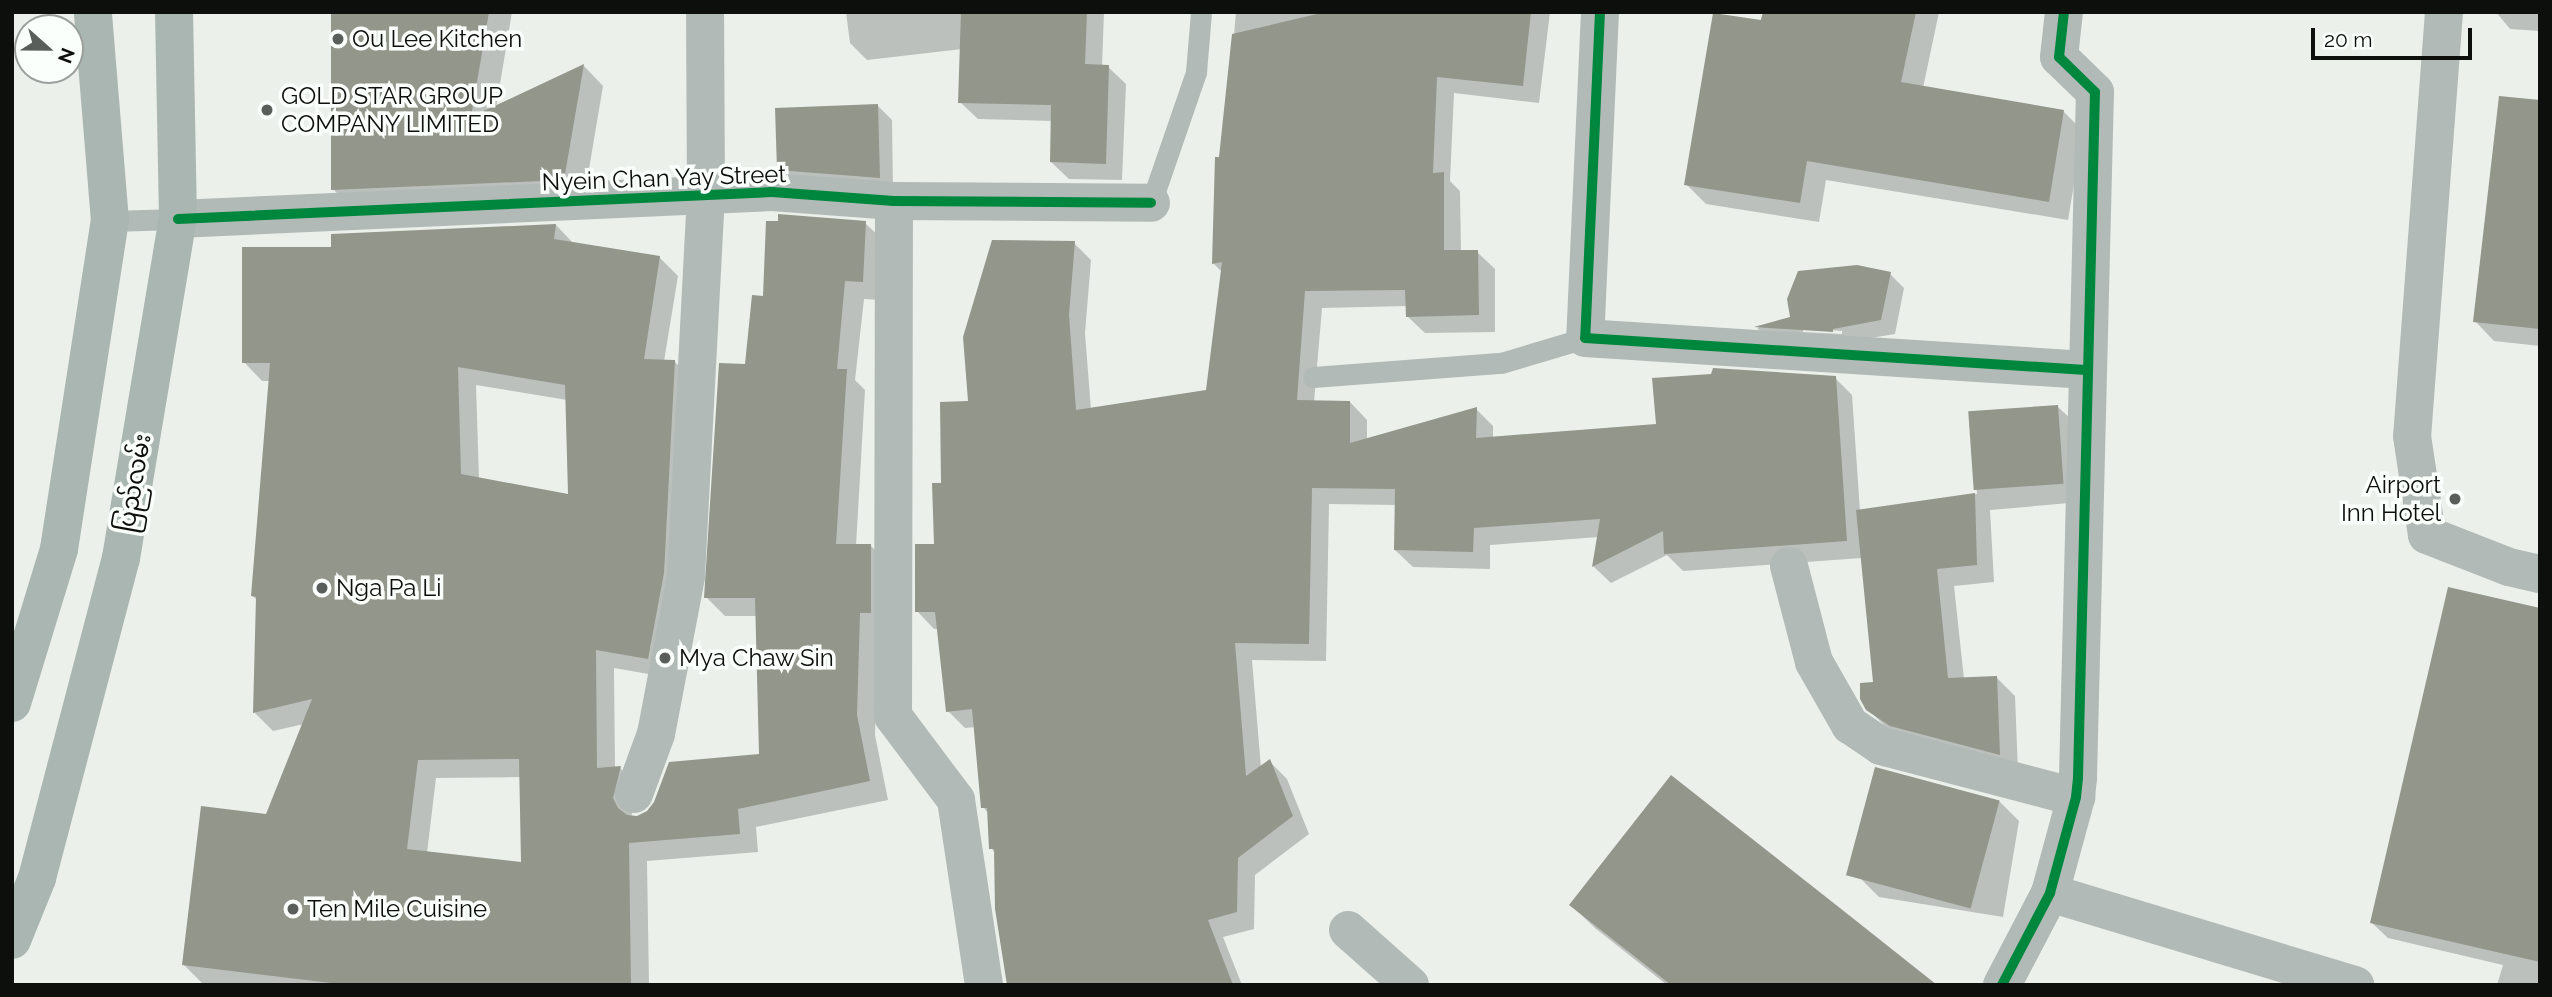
<!DOCTYPE html>
<html>
<head>
<meta charset="utf-8">
<style>
  body { margin:0 }
  #map { position:relative; width:2552px; height:997px; overflow:hidden; background:#ebf0eb; font-family:Raleway,"Noto Sans Myanmar",sans-serif }
  div>[style] { position:absolute }
  .shadow>* { inset:0; background:#0003 }
  .building>* { inset:0; background:#92968b; transform-origin:0 0 }
  .service>* { height:21px; margin:-10.5px; padding:0 10.5px; transform-origin:10.5px; border-radius:10.5px; background:#b2bab8 }
  .minor>* { height:38px; margin:-19px; padding:0 19px; transform-origin:19px; border-radius:19px; background:#b2bab8 }
  .trunk>* { height:38px; margin:-19px; padding:0 19px; transform-origin:19px; border-radius:19px; background:#aab6b2 }
  .cycleway>* { height:10px; margin:-5px; padding:0 5px; transform-origin:5px; border-radius:5px; background:#00873e }
  .dots>* { width:19px; height:19px; translate:-50% -50%; box-sizing:border-box; border:4px solid #fafffb; border-radius:50% }
  span { translate:-50% -50%; white-space:nowrap; text-align:center; line-height:1.15; -webkit-text-stroke:7px #fafffb; paint-order:stroke }
  .poi-label { font-size:24px; color:#0c0f0c }
  .left { translate:0 -50%; text-align:left }
  .right { translate:-100% -50%; text-align:right }
  .street-label { font-size:24px; color:#0c0f0c }
  .frame { position:absolute; inset:0; border:14px solid #0c0f0c; pointer-events:none }
  .north { position:absolute; left:14px; top:14px; width:70px; height:70px; box-sizing:border-box; background:#fafffb; border:2px solid #9b9f9b; border-radius:50%; rotate:111deg; font-size:19px; font-weight:700; line-height:28px; text-align:center; color:#0c0f0c }
  .north::after { content:''; display:block; margin:auto; width:24px; height:32px; background:#5a5e5a; clip-path:polygon(50% 0,100% 100%,50% 72%,0 100%) }
  .scale { position:absolute; left:2311px; top:28px; width:161px; height:32px; box-sizing:border-box; border:4px solid #0c0f0c; border-top:0; padding-left:9px; font-size:21px; line-height:24px; white-space:nowrap; color:#0c0f0c; -webkit-text-stroke:5px #fafffb; paint-order:stroke }
</style>
</head>
<body>
<div id="map">
  <div class="shadow">
    <div style="clip-path:polygon(335px 12px,512px 12px,496px 108px,584px 66px,603px 86px,584px 199px,353px 210px,333px 189px)"></div>
    <div style="clip-path:polygon(846px 12px,1104px 12px,1102px 67px,1108px 67px,1126px 84px,1122px 180px,1069px 179px,1051px 162px,1053px 121px,978px 119px,960px 102px,962px 49px,867px 60px,850px 43px)"></div>
    <div style="clip-path:polygon(1236px 12px,1550px 12px,1539px 103px,1454px 93px,1450px 181px,1460px 191px,1461px 252px,1477px 252px,1495px 269px,1495px 332px,1425px 333px,1407px 316px,1407px 306px,1322px 308px,1314px 402px,1350px 402px,1367px 420px,1367px 440px,1476px 409px,1493px 426px,1493px 439px,1657px 426px,1835px 378px,1852px 395px,1860px 511px,1977px 494px,1970px 415px,2058px 407px,2076px 424px,2081px 502px,1990px 510px,1994px 582px,1954px 586px,1964px 679px,1997px 678px,2015px 696px,2018px 772px,1887px 728px,1868px 709px,1875px 684px,1862px 558px,1683px 571px,1667px 555px,1611px 583px,1594px 567px,1599px 537px,1490px 545px,1490px 569px,1413px 567px,1395px 550px,1397px 505px,1329px 504px,1326px 661px,1252px 660px,1261px 768px,1270px 762px,1287px 779px,1309px 834px,1255px 875px,1254px 929px,1223px 937px,1242px 985px,1009px 985px,995px 853px,991px 848px,989px 814px,983px 807px,976px 727px,965px 728px,948px 711px,939px 629px,934px 629px,917px 611px,936px 546px,943px 484px,970px 403px,1074px 243px,1091px 260px,1085px 333px,1091px 410px,1208px 392px,1222px 272px,1214px 264px)"></div>
    <div style="clip-path:polygon(1764px 12px,1939px 12px,1923px 88px,2063px 111px,2083px 131px,2068px 220px,1826px 180px,1819px 222px,1706px 204px,1686px 184px)"></div>
    <div style="clip-path:polygon(2496px 12px,2540px 12px,2540px 31px,2510px 29px)"></div>
    <div style="clip-path:polygon(2540px 102px,2540px 346px,2494px 341px,2475px 321px)"></div>
    <div style="clip-path:polygon(878px 106px,892px 120px,893px 191px,793px 184px,779px 170px)"></div>
    <div style="clip-path:polygon(evenodd,865px 223px,884px 241px,881px 300px,864px 299px,855px 380px,865px 390px,856px 546px,871px 546px,889px 564px,878px 631px,875px 735px,888px 800px,756px 827px,758px 852px,647px 861px,649px 985px,202px 983px,183px 964px,267px 816px,304px 724px,273px 731px,255px 713px,258px 601px,253px 596px,270px 381px,262px 381px,244px 362px,333px 249px,556px 225px,574px 244px,659px 257px,678px 276px,664px 361px,675px 362px,693px 381px,666px 677px,614px 668px,615px 768px,620px 768px,639px 786px,631px 817px,637px 817px,761px 756px,757px 616px,725px 616px,706px 597px,747px 366px,764px 298px,865px 223px,476px 385px,567px 400px,570px 496px,479px 479px,476px 385px,865px 223px,521px 777px,523px 864px,427px 853px,436px 778px,521px 777px)"></div>
    <div style="clip-path:polygon(evenodd,1890px 274px,1904px 288px,1895px 334px,1846px 342px,1770px 340px,1757px 328px,1792px 318px,1890px 274px,1803px 328px,1842px 331px,1842px 334px,1803px 332px,1803px 328px)"></div>
    <div style="clip-path:polygon(2540px 610px,2540px 985px,2497px 985px,2503px 965px,2388px 938px,2372px 923px)"></div>
    <div style="clip-path:polygon(1999px 801px,2019px 821px,2003px 917px,1879px 897px,1859px 877px)"></div>
    <div style="clip-path:polygon(1571px 905px,1935px 985px,1667px 985px,1595px 928px)"></div>
  </div>
  <div class="building">
    <div style="clip-path:polygon(331px 12px,489px 12px,471px 117px,584px 64px,564px 180px,331px 190px)"></div>
    <div style="clip-path:polygon(961px 12px,1087px 12px,1085px 64px,1109px 65px,1106px 164px,1050px 162px,1051px 105px,958px 103px)"></div>
    <div style="clip-path:polygon(1326px 12px,1531px 12px,1523px 86px,1437px 77px,1433px 173px,1444px 172px,1444px 250px,1478px 250px,1479px 315px,1406px 317px,1405px 290px,1305px 291px,1297px 400px,1350px 401px,1350px 443px,1477px 407px,1476px 438px,1656px 424px,1652px 378px,1711px 374px,1713px 368px,1836px 376px,1847px 541px,1664px 554px,1663px 531px,1592px 567px,1600px 519px,1474px 528px,1473px 552px,1394px 550px,1395px 489px,1312px 488px,1309px 644px,1235px 643px,1246px 776px,1270px 759px,1293px 816px,1238px 858px,1237px 912px,1208px 920px,1233px 985px,1007px 985px,995px 909px,994px 849px,989px 849px,987px 808px,981px 808px,972px 709px,946px 712px,935px 612px,915px 612px,915px 544px,934px 544px,932px 483px,941px 483px,940px 402px,968px 401px,963px 337px,992px 240px,1075px 241px,1069px 315px,1076px 410px,1206px 390px,1222px 262px,1212px 264px,1215px 157px,1219px 157px,1232px 34px)"></div>
    <div style="clip-path:polygon(1763px 12px,1916px 12px,1901px 82px,2064px 110px,2049px 202px,1807px 161px,1800px 203px,1684px 185px,1713px 13px,1761px 20px)"></div>
    <div style="clip-path:polygon(2499px 96px,2540px 100px,2540px 329px,2473px 322px)"></div>
    <div style="clip-path:polygon(878px 104px,880px 178px,777px 170px,775px 108px)"></div>
    <div style="clip-path:polygon(evenodd,778px 214px,866px 221px,863px 282px,845px 281px,837px 369px,847px 369px,836px 544px,871px 544px,871px 613px,860px 613px,857px 715px,870px 781px,738px 809px,740px 834px,629px 843px,631px 985px,348px 985px,182px 965px,201px 806px,266px 814px,312px 699px,253px 713px,256px 597px,251px 596px,270px 363px,242px 363px,242px 247px,331px 247px,331px 234px,556px 224px,554px 239px,660px 256px,644px 359px,675px 360px,664px 573px,648px 659px,596px 650px,597px 768px,621px 766px,613px 798px,618px 808px,627px 815px,637px 816px,647px 811px,654px 802px,669px 762px,759px 754px,755px 598px,704px 598px,719px 363px,745px 364px,752px 295px,763px 296px,766px 221px,778px 221px,778px 214px,458px 367px,565px 385px,568px 494px,461px 474px,458px 367px,778px 214px,519px 759px,521px 862px,407px 849px,418px 760px,519px 759px)"></div>
    <div style="clip-path:polygon(1857px 265px,1891px 272px,1881px 320px,1833px 329px,1833px 332px,1754px 327px,1790px 317px,1787px 299px,1798px 271px)"></div>
    <div style="left:2058px;top:405px;width:79px;height:90px;rotate:86deg"></div>
    <div style="clip-path:polygon(1975px 493px,1977px 565px,1937px 569px,1948px 678px,1997px 676px,2000px 755px,1890px 726px,1866px 710px,1860px 699px,1860px 683px,1873px 682px,1856px 510px)"></div>
    <div style="clip-path:polygon(2448px 587px,2540px 608px,2540px 962px,2370px 923px)"></div>
    <div style="left:1875px;top:767px;width:129px;height:112px;rotate:15deg"></div>
    <div style="clip-path:polygon(1671px 775px,1845px 912px,1937px 985px,1671px 985px,1569px 905px)"></div>
  </div>
  <div class="service">
    <div style="left:1151px;top:203px;width:139px;rotate:-71deg"></div>
    <div style="left:1196px;top:72px;width:60px;rotate:-85.2deg"></div>
    <div style="left:110px;top:221px;width:68px;rotate:-1.7deg"></div>
    <div style="left:1313px;top:377px;width:189px;rotate:-4.3deg"></div>
    <div style="left:1501px;top:363px;width:88px;rotate:-16.6deg"></div>
  </div>
  <div class="minor">
    <div style="left:1600px;top:12px;width:326px;rotate:92.6deg"></div>
    <div style="left:1585px;top:338px;width:502px;rotate:3.65deg"></div>
    <div style="left:2444px;top:12px;width:425px;rotate:94.3deg"></div>
    <div style="left:2412px;top:436px;width:100px;rotate:81.4deg"></div>
    <div style="left:2427px;top:535px;width:88px;rotate:21.3deg"></div>
    <div style="left:2509px;top:567px;width:32px;rotate:13deg"></div>
    <div style="left:894px;top:201px;width:515px;rotate:90.11deg"></div>
    <div style="left:893px;top:716px;width:105px;rotate:53.1deg"></div>
    <div style="left:956px;top:800px;width:187px;rotate:81.4deg"></div>
    <div style="left:178px;top:219px;width:595px;rotate:-2.6deg"></div>
    <div style="left:772px;top:192px;width:122px;rotate:4.2deg"></div>
    <div style="left:894px;top:201px;width:257px;rotate:0.4deg"></div>
    <div style="left:1789px;top:566px;width:99px;rotate:75.4deg"></div>
    <div style="left:1814px;top:662px;width:73px;rotate:60.3deg"></div>
    <div style="left:1850px;top:725px;width:37px;rotate:34deg"></div>
    <div style="left:1881px;top:746px;width:202px;rotate:14.7deg"></div>
    <div style="left:634px;top:794px;width:64px;rotate:-69.9deg"></div>
    <div style="left:656px;top:734px;width:161px;rotate:-79.2deg"></div>
    <div style="left:686px;top:576px;width:381px;rotate:-87deg"></div>
    <div style="left:706px;top:196px;width:184px;rotate:-90.3deg"></div>
    <div style="left:2050px;top:893px;width:319px;rotate:16.8deg"></div>
    <div style="left:1348px;top:930px;width:83px;rotate:41.6deg"></div>
    <div style="left:2002px;top:985px;width:104px;rotate:-62.4deg"></div>
    <div style="left:2050px;top:893px;width:99px;rotate:-74.8deg"></div>
    <div style="left:2076px;top:797px;width:20px;rotate:-84deg"></div>
    <div style="left:2078px;top:777px;width:685px;rotate:-88.58deg"></div>
    <div style="left:2095px;top:92px;width:50px;rotate:-135.8deg"></div>
    <div style="left:2059px;top:57px;width:45px;rotate:-83.7deg"></div>
  </div>
  <div class="trunk">
    <div style="left:12px;top:703px;width:161px;rotate:-73deg"></div>
    <div style="left:59px;top:549px;width:332px;rotate:-81.2deg"></div>
    <div style="left:110px;top:221px;width:210px;rotate:-94.7deg"></div>
    <div style="left:12px;top:940px;width:67px;rotate:-68deg"></div>
    <div style="left:37px;top:878px;width:331px;rotate:-75.3deg"></div>
    <div style="left:121px;top:558px;width:344px;rotate:-80.5deg"></div>
    <div style="left:178px;top:219px;width:207px;rotate:-91.1deg"></div>
  </div>
  <div class="cycleway">
    <div style="left:1600px;top:12px;width:326px;rotate:92.6deg"></div>
    <div style="left:1585px;top:338px;width:502px;rotate:3.65deg"></div>
    <div style="left:178px;top:219px;width:595px;rotate:-2.6deg"></div>
    <div style="left:772px;top:192px;width:122px;rotate:4.2deg"></div>
    <div style="left:894px;top:201px;width:257px;rotate:0.4deg"></div>
    <div style="left:2002px;top:985px;width:104px;rotate:-62.4deg"></div>
    <div style="left:2050px;top:893px;width:99px;rotate:-74.8deg"></div>
    <div style="left:2076px;top:797px;width:20px;rotate:-84deg"></div>
    <div style="left:2078px;top:777px;width:685px;rotate:-88.58deg"></div>
    <div style="left:2095px;top:92px;width:50px;rotate:-135.8deg"></div>
    <div style="left:2059px;top:57px;width:45px;rotate:-83.7deg"></div>
  </div>
  <div class="dots">
    <div style="left:338px;top:39px;background:#5a5e5a"></div>
    <div style="left:267px;top:110px;background:#5a5e5a"></div>
    <div style="left:2455px;top:499px;background:#5a5e5a"></div>
    <div style="left:322px;top:588px;background:#5a5e5a"></div>
    <div style="left:665px;top:658px;background:#5a5e5a"></div>
    <div style="left:293px;top:909px;background:#5a5e5a"></div>
  </div>
  <div class="poi-label">
    <span class="left" style="left:352px;top:39px">Ou Lee Kitchen</span>
    <span class="left" style="left:281px;top:110px">GOLD STAR GROUP<br>COMPANY LIMITED</span>
    <span class="right" style="left:2441px;top:499px">Airport<br>Inn Hotel</span>
    <span class="left" style="left:336px;top:588px">Nga Pa Li</span>
    <span class="left" style="left:679px;top:658px">Mya Chaw Sin</span>
    <span class="left" style="left:307px;top:909px">Ten Mile Cuisine</span>
  </div>
  <div class="street-label">
    <span style="left:664px;top:178px;rotate:-2deg">Nyein Chan Yay Street</span>
    <span style="left:134px;top:483px;rotate:-80deg">ပြည်လမ်း</span>
  </div>
  <div class="frame"></div>
  <div class="north">N</div>
  <div class="scale">20 m</div>
</div>
</body>
</html>
